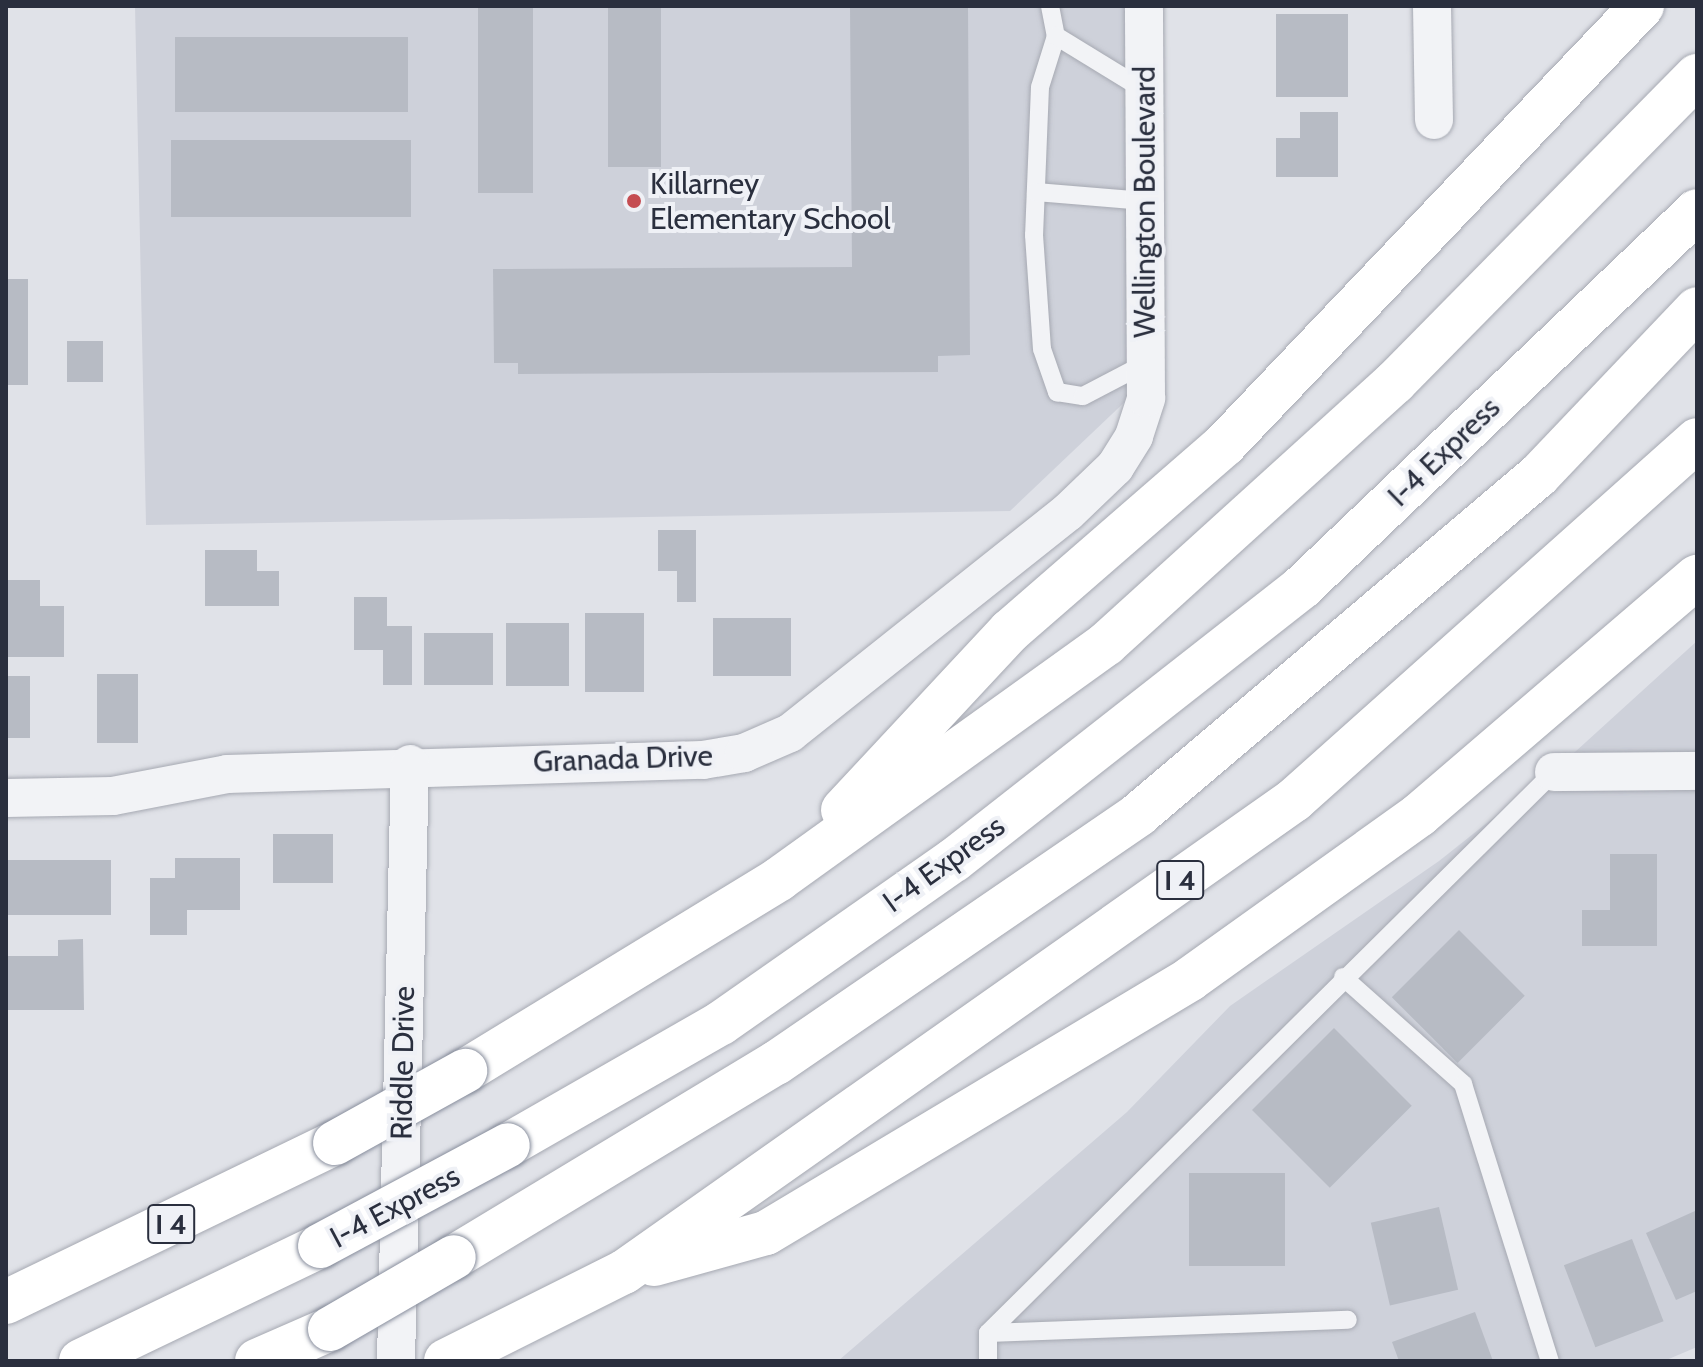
<!DOCTYPE html>
<html>
<head>
<meta charset="utf-8">
<style>
  body { margin:0 }
  #map { position:relative; width:1703px; height:1367px; overflow:hidden; background:#e0e2e8; font-family:Cabin,sans-serif }
  div>[style] { position:absolute }
  .built>* { inset:0; background:#ced1da }
  .building>* { inset:0; background:#b7bbc4; transform-origin:0 0 }
  .roads { filter:drop-shadow(0 0 2px #a6a9b2) drop-shadow(0 0 2px #a6a9b2) }
  .service>* { height:18px; margin:-9px; padding:0 9px; transform-origin:9px; border-radius:9px; background:#f2f3f6 }
  .minor>* { height:38px; margin:-19px; padding:0 19px; transform-origin:19px; border-radius:19px; background:#f2f3f6 }
  .motorway>* { height:44px; margin:-22px; padding:0 22px; transform-origin:22px; border-radius:22px; background:#fff }
  .bridges { filter:drop-shadow(0 0 2px #888e9d) drop-shadow(0 0 2px #888e9d) }
  .motorway-bridge>* { height:44px; margin:-22px; padding:0 22px; transform-origin:22px; border-radius:22px; background:#fff }
  .dots>* { width:22px; height:22px; translate:-50% -50%; box-sizing:border-box; border:4px solid #eff1f6; border-radius:50% }
  span { translate:-50% -50%; white-space:nowrap; text-align:center; line-height:1.15; -webkit-text-stroke:8px #eff1f6; paint-order:stroke }
  .shield-label span { padding:2px 6px; background:#eff1f6; border:2px solid; border-radius:6px; -webkit-text-stroke-width:0 }
  .shield-label { font-size:28px; color:#2a2f3e; font-weight:700 }
  .poi-label { font-size:30px; color:#2a2f3e }
  .left { translate:0 -50%; text-align:left }
  .street-label { font-size:30px; color:#2a2f3e }
  .frame { position:absolute; inset:0; border:8px solid #2a2f3e; pointer-events:none }
</style>
</head>
<body>
<div id="map">
  <div class="built">
    <div style="clip-path:polygon(135px 6px,1125px 6px,1131px 396px,1010px 511px,146px 525px)"></div>
    <div style="clip-path:polygon(1697px 641px,1697px 1347px,1664px 1361px,838px 1361px,1127px 1112px,1230px 1006px,1439px 861px,1564px 762px)"></div>
  </div>
  <div class="building">
    <div style="left:478px;top:6px;width:55px;height:187px"></div>
    <div style="left:608px;top:6px;width:53px;height:161px"></div>
    <div style="clip-path:polygon(850px 6px,968px 6px,970px 355px,938px 356px,938px 372px,518px 374px,518px 363px,494px 363px,493px 269px,852px 267px)"></div>
    <div style="left:1276px;top:14px;width:72px;height:83px"></div>
    <div style="left:175px;top:37px;width:233px;height:75px"></div>
    <div style="clip-path:polygon(1300px 112px,1338px 112px,1338px 177px,1276px 177px,1276px 138px,1300px 138px)"></div>
    <div style="left:171px;top:140px;width:240px;height:77px"></div>
    <div style="left:6px;top:279px;width:22px;height:106px"></div>
    <div style="left:67px;top:341px;width:36px;height:41px"></div>
    <div style="clip-path:polygon(658px 530px,696px 530px,696px 602px,677px 602px,677px 571px,658px 571px)"></div>
    <div style="clip-path:polygon(205px 550px,257px 550px,257px 571px,279px 571px,279px 606px,205px 606px)"></div>
    <div style="clip-path:polygon(6px 580px,40px 580px,40px 606px,64px 606px,64px 657px,6px 657px)"></div>
    <div style="clip-path:polygon(354px 597px,387px 597px,387px 626px,412px 626px,412px 685px,383px 685px,383px 650px,354px 650px)"></div>
    <div style="left:585px;top:613px;width:59px;height:79px"></div>
    <div style="left:713px;top:618px;width:78px;height:58px"></div>
    <div style="left:506px;top:623px;width:63px;height:63px"></div>
    <div style="left:424px;top:633px;width:69px;height:52px"></div>
    <div style="left:97px;top:674px;width:41px;height:69px"></div>
    <div style="left:6px;top:676px;width:24px;height:62px"></div>
    <div style="left:273px;top:834px;width:60px;height:49px"></div>
    <div style="clip-path:polygon(1610px 854px,1657px 854px,1657px 946px,1582px 946px,1582px 910px,1610px 910px)"></div>
    <div style="clip-path:polygon(175px 858px,240px 858px,240px 910px,187px 910px,187px 935px,150px 935px,150px 878px,175px 878px)"></div>
    <div style="left:111px;top:860px;width:55px;height:105px;rotate:90deg"></div>
    <div style="left:1459px;top:930px;width:93px;height:95px;rotate:45deg"></div>
    <div style="clip-path:polygon(83px 939px,84px 1010px,6px 1010px,6px 956px,58px 956px,58px 940px)"></div>
    <div style="left:1334px;top:1028px;width:110px;height:116px;rotate:45deg"></div>
    <div style="left:1189px;top:1173px;width:96px;height:93px"></div>
    <div style="left:1439px;top:1207px;width:85px;height:70px;rotate:77deg"></div>
    <div style="clip-path:polygon(1695px 1211px,1697px 1291px,1676px 1300px,1646px 1233px)"></div>
    <div style="left:1632px;top:1239px;width:88px;height:73px;rotate:69deg"></div>
    <div style="clip-path:polygon(1475px 1312px,1493px 1361px,1399px 1361px,1392px 1342px)"></div>
  </div>
  <div class="roads">
    <div class="service">
      <div style="left:1050px;top:6px;width:31px;rotate:79deg"></div>
      <div style="left:1056px;top:36px;width:53px;rotate:107.4deg"></div>
      <div style="left:1040px;top:87px;width:148px;rotate:92.3deg"></div>
      <div style="left:1034px;top:235px;width:114px;rotate:86deg"></div>
      <div style="left:1042px;top:349px;width:46px;rotate:70.8deg"></div>
      <div style="left:1057px;top:392px;width:26px;rotate:9deg"></div>
      <div style="left:1083px;top:396px;width:71px;rotate:-27.6deg"></div>
      <div style="left:1056px;top:36px;width:103px;rotate:31.5deg"></div>
      <div style="left:1036px;top:192px;width:109px;rotate:4.7deg"></div>
      <div style="left:1343px;top:977px;width:161px;rotate:41.7deg"></div>
      <div style="left:1463px;top:1084px;width:290px;rotate:72.6deg"></div>
      <div style="left:988px;top:1333px;width:360px;rotate:-2.1deg"></div>
      <div style="left:988px;top:1361px;width:28px;rotate:-90deg"></div>
      <div style="left:988px;top:1333px;width:797px;rotate:-44.75deg"></div>
    </div>
    <div class="minor">
      <div style="left:1432px;top:6px;width:114px;rotate:89deg"></div>
      <div style="left:1554px;top:772px;width:143px;rotate:-0.4deg"></div>
      <div style="left:6px;top:798px;width:107px;rotate:-1.1deg"></div>
      <div style="left:113px;top:796px;width:116px;rotate:-10.9deg"></div>
      <div style="left:227px;top:774px;width:476px;rotate:-1.7deg"></div>
      <div style="left:703px;top:760px;width:42px;rotate:-9.7deg"></div>
      <div style="left:744px;top:753px;width:50px;rotate:-23.5deg"></div>
      <div style="left:790px;top:733px;width:355px;rotate:-38.5deg"></div>
      <div style="left:1068px;top:512px;width:65px;rotate:-43.8deg"></div>
      <div style="left:1115px;top:467px;width:36px;rotate:-58deg"></div>
      <div style="left:1134px;top:436px;width:40px;rotate:-72deg"></div>
      <div style="left:1146px;top:398px;width:392px;rotate:-90.3deg"></div>
      <div style="left:396px;top:1361px;width:597px;rotate:-88.66deg"></div>
    </div>
    <div class="motorway">
      <div style="left:843px;top:810px;width:245px;rotate:-47deg"></div>
      <div style="left:1010px;top:631px;width:285px;rotate:-41deg"></div>
      <div style="left:1225px;top:444px;width:605px;rotate:-46.41deg"></div>
      <div style="left:465px;top:1071px;width:368px;rotate:-31.4deg"></div>
      <div style="left:779px;top:879px;width:403px;rotate:-35.7deg"></div>
      <div style="left:1106px;top:644px;width:390px;rotate:-42.2deg"></div>
      <div style="left:1395px;top:382px;width:430px;rotate:-45.4deg"></div>
      <div style="left:508px;top:1145px;width:245px;rotate:-29.8deg"></div>
      <div style="left:721px;top:1023px;width:284px;rotate:-35deg"></div>
      <div style="left:954px;top:860px;width:442px;rotate:-38.1deg"></div>
      <div style="left:1302px;top:587px;width:545px;rotate:-43.59deg"></div>
      <div style="left:454px;top:1257px;width:376px;rotate:-31.1deg"></div>
      <div style="left:776px;top:1063px;width:440px;rotate:-34.4deg"></div>
      <div style="left:1139px;top:814px;width:524px;rotate:-40.28deg"></div>
      <div style="left:1539px;top:475px;width:229px;rotate:-46.4deg"></div>
      <div style="left:654px;top:1264px;width:116px;rotate:-15.5deg"></div>
      <div style="left:766px;top:1233px;width:494px;rotate:-30.9deg"></div>
      <div style="left:1190px;top:979px;width:282px;rotate:-35.6deg"></div>
      <div style="left:1419px;top:815px;width:366px;rotate:-40.6deg"></div>
      <div style="left:6px;top:1302px;width:365px;rotate:-25.8deg"></div>
      <div style="left:81px;top:1361px;width:265px;rotate:-25.7deg"></div>
      <div style="left:257px;top:1361px;width:80px;rotate:-23.7deg"></div>
      <div style="left:446px;top:1361px;width:199px;rotate:-26.6deg"></div>
      <div style="left:624px;top:1272px;width:820px;rotate:-35.16deg"></div>
      <div style="left:1294px;top:800px;width:540px;rotate:-41.77deg"></div>
    </div>
  </div>
  <div class="bridges">
    <div class="motorway-bridge">
      <div style="left:335px;top:1143px;width:149px;rotate:-29deg"></div>
      <div style="left:320px;top:1246px;width:213px;rotate:-28.2deg"></div>
      <div style="left:330px;top:1329px;width:143px;rotate:-30.1deg"></div>
    </div>
  </div>
  <div class="dots">
    <div style="left:634px;top:201px;background:#c54d52"></div>
  </div>
  <div class="shield-label">
    <span style="left:1180px;top:880px">I 4</span>
    <span style="left:171px;top:1224px">I 4</span>
  </div>
  <div class="poi-label">
    <span class="left" style="left:650px;top:201px">Killarney<br>Elementary School</span>
  </div>
  <div class="street-label">
    <span style="left:1145px;top:202px;rotate:-90deg">Wellington Boulevard</span>
    <span style="left:1444px;top:452px;rotate:-44deg">I-4 Express</span>
    <span style="left:623px;top:759px;rotate:-2deg">Granada Drive</span>
    <span style="left:944px;top:864px;rotate:-36deg">I-4 Express</span>
    <span style="left:403px;top:1063px;rotate:-89deg">Riddle Drive</span>
    <span style="left:395px;top:1207px;rotate:-28deg">I-4 Express</span>
  </div>
  <div class="frame"></div>
</div>
</body>
</html>
